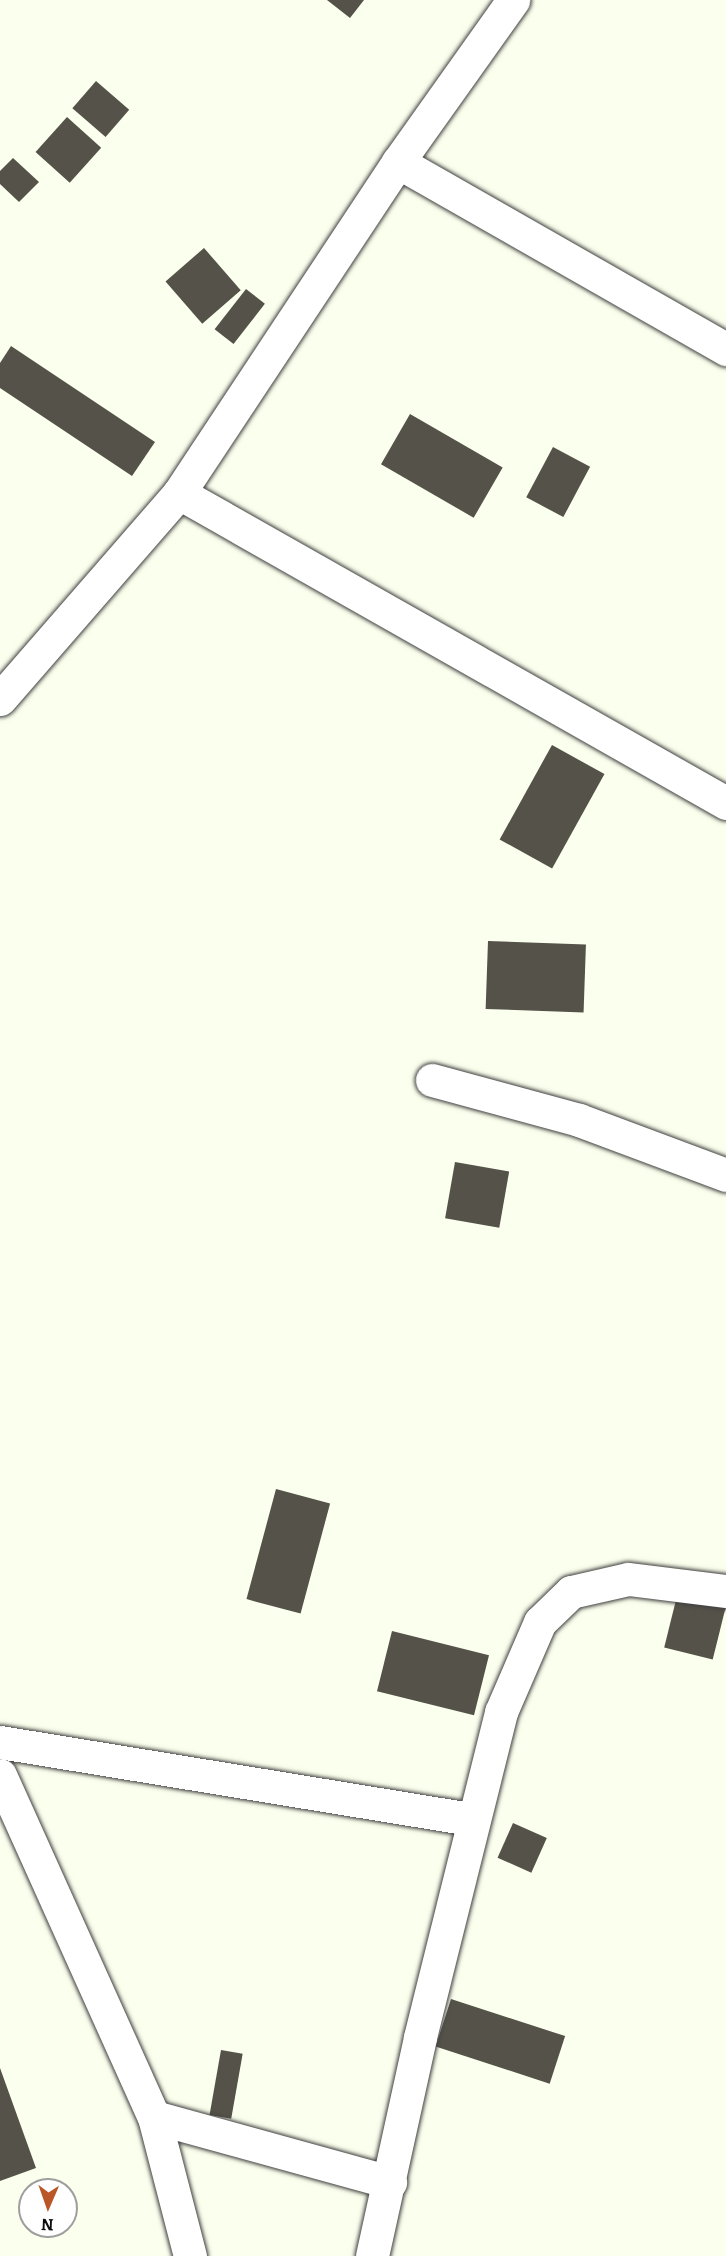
<!DOCTYPE html>
<html>
<head>
<meta charset="utf-8">
<style>
  body { margin:0 }
  #map { position:relative; width:726px; height:2256px; overflow:hidden; background:#fbffed; font-family:Bitter,serif }
  div>[style] { position:absolute }
  .building>* { inset:0; background:#555249; transform-origin:0 0 }
  .roads { filter:drop-shadow(0 0 2px #404040) drop-shadow(0 0 2px #404040) }
  .street>* { height:33px; margin:-16.5px; padding:0 16.5px; transform-origin:16.5px; border-radius:16.5px; background:#fff }
  span { translate:-50% -50%; white-space:nowrap; text-align:center; line-height:1.15; -webkit-text-stroke:6px #fff; paint-order:stroke }
  .north { position:absolute; left:18px; top:2178px; width:60px; height:60px; box-sizing:border-box; background:#fff; border:2px solid #9e9e9e; border-radius:50%; rotate:182deg; font-size:16px; font-weight:700; line-height:24px; text-align:center; color:#0d0d0d }
  .north::after { content:''; display:block; margin:auto; width:21px; height:27px; background:#b95728; clip-path:polygon(50% 0,100% 100%,50% 72%,0 100%) }
</style>
</head>
<body>
<div id="map">
  <div class="building">
    <div style="clip-path:polygon(327px 0,364px 0,350px 18px)"></div>
    <div style="left:96px;top:81px;width:44px;height:36px;rotate:41deg"></div>
    <div style="left:67px;top:117px;width:46px;height:47px;rotate:42deg"></div>
    <div style="clip-path:polygon(13px 158px,39px 182px,19px 202px,0 184px,0 171px)"></div>
    <div style="left:204px;top:248px;width:56px;height:51px;rotate:49deg"></div>
    <div style="left:246px;top:289px;width:24px;height:51px;rotate:38deg"></div>
    <div style="clip-path:polygon(11px 346px,155px 442px,132px 476px,0 388px,0 363px)"></div>
    <div style="left:410px;top:414px;width:107px;height:58px;rotate:30deg"></div>
    <div style="left:553px;top:447px;width:42px;height:57px;rotate:28deg"></div>
    <div style="left:552px;top:745px;width:60px;height:108px;rotate:29deg"></div>
    <div style="left:488px;top:941px;width:98px;height:68px;rotate:2deg"></div>
    <div style="left:455px;top:1162px;width:55px;height:57px;rotate:10deg"></div>
    <div style="left:276px;top:1489px;width:56px;height:114px;rotate:15deg"></div>
    <div style="left:677px;top:1596px;width:50px;height:53px;rotate:14deg"></div>
    <div style="left:392px;top:1631px;width:100px;height:62px;rotate:14deg"></div>
    <div style="left:513px;top:1823px;width:37px;height:38px;rotate:24deg"></div>
    <div style="left:451px;top:1999px;width:120px;height:50px;rotate:18deg"></div>
    <div style="left:221px;top:2050px;width:22px;height:66px;rotate:10deg"></div>
    <div style="clip-path:polygon(0 2068px,36px 2168px,0 2181px)"></div>
  </div>
  <div class="roads">
    <div class="street">
      <div style="left:398px;top:162px;width:378px;rotate:29.7deg"></div>
      <div style="left:179px;top:493px;width:629px;rotate:29.54deg"></div>
      <div style="left:0;top:699px;width:273px;rotate:-49deg"></div>
      <div style="left:179px;top:493px;width:397px;rotate:-56.5deg"></div>
      <div style="left:398px;top:162px;width:199px;rotate:-54.6deg"></div>
      <div style="left:432px;top:1080px;width:152px;rotate:15.2deg"></div>
      <div style="left:579px;top:1120px;width:157px;rotate:20.5deg"></div>
      <div style="left:0;top:1742px;width:480px;rotate:9.3deg"></div>
      <div style="left:0;top:1775px;width:375px;rotate:65.8deg"></div>
      <div style="left:154px;top:2117px;width:144px;rotate:75.5deg"></div>
      <div style="left:154px;top:2117px;width:245px;rotate:15.4deg"></div>
      <div style="left:372px;top:2256px;width:224px;rotate:-77.6deg"></div>
      <div style="left:420px;top:2037px;width:335px;rotate:-76deg"></div>
      <div style="left:501px;top:1712px;width:98px;rotate:-66.6deg"></div>
      <div style="left:540px;top:1622px;width:43px;rotate:-44.1deg"></div>
      <div style="left:571px;top:1592px;width:58px;rotate:-12.8deg"></div>
      <div style="left:628px;top:1579px;width:99px;rotate:7deg"></div>
    </div>
  </div>
  <div class="north">N</div>
</div>
</body>
</html>
